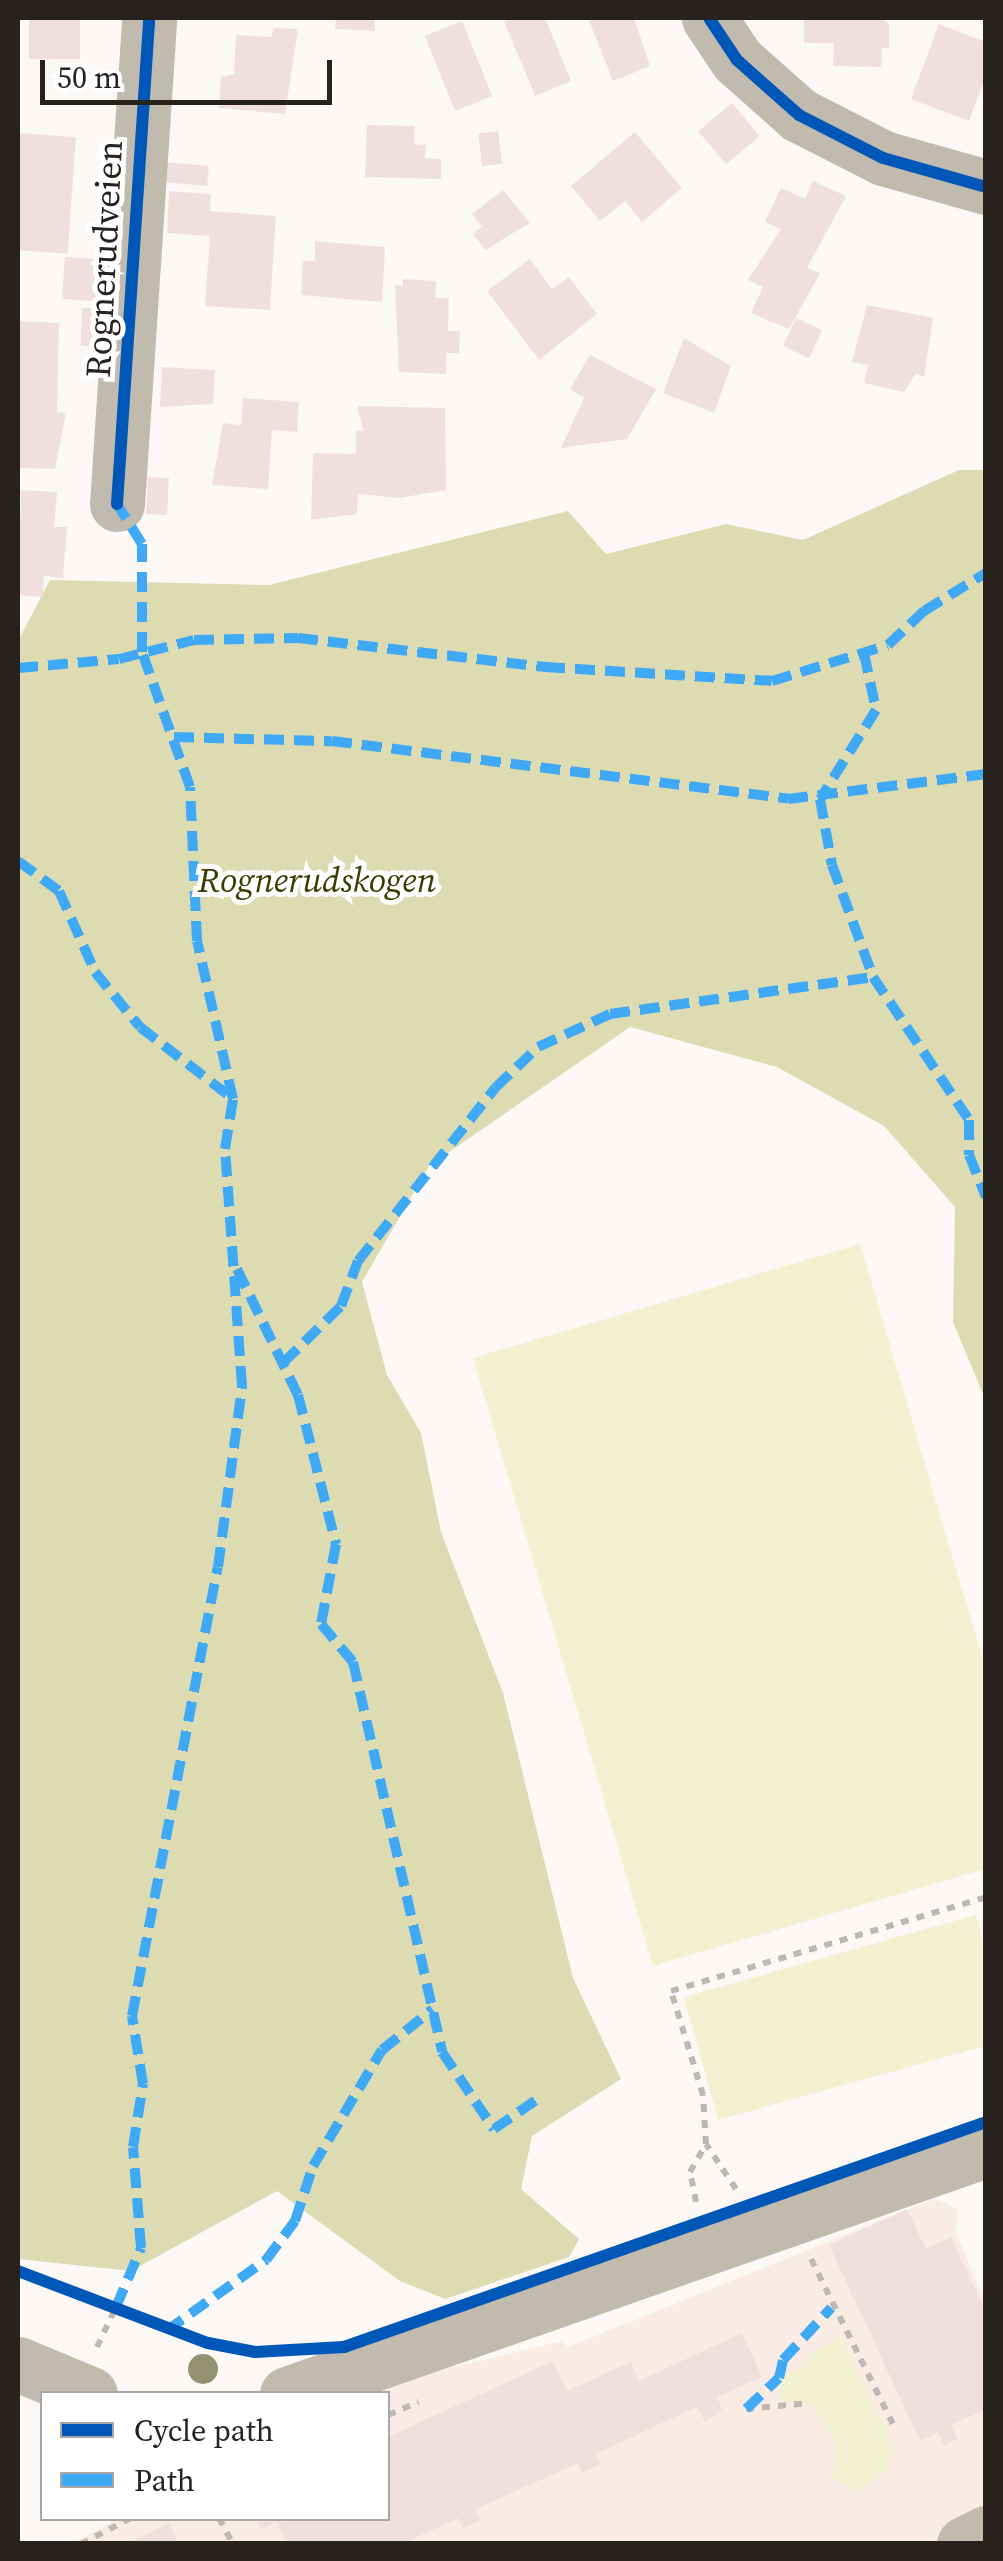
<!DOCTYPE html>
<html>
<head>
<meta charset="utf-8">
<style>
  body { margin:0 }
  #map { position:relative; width:1003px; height:2561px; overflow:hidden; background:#fcf8f6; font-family:"Source Serif 4",serif }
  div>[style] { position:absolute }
  .built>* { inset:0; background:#f8ece5 }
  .green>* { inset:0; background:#f2f1d2 }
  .forest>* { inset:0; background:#dcdbb1 }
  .building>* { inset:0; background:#efe0df; transform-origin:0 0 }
  .path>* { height:6px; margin-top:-3px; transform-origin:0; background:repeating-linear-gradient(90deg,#bfb8b2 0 8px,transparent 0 16px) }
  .minor>* { height:55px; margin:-27.5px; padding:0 27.5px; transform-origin:27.5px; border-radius:27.5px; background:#c1baaf }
  .quiet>* { height:10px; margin-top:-5px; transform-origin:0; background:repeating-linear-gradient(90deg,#3fa9f5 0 20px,transparent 0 30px) }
  .cycleway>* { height:12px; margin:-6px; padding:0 6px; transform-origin:6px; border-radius:6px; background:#0057b8 }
  .trees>* { width:30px; height:30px; margin:-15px; border-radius:50%; background:#93916f }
  span { translate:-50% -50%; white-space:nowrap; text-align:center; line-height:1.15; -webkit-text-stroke:10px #fff; paint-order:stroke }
  .street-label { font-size:35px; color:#28221f }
  .park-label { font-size:35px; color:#3d3c00; font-style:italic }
  .frame { position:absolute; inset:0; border:20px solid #28221f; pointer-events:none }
  .legend { position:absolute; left:40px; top:2391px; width:350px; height:130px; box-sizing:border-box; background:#fff; border:2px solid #a9a7a5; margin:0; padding:12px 18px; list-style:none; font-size:30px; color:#28221f }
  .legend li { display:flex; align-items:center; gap:20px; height:50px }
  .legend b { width:50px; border:2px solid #a9a7a5 }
  .scale { position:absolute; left:40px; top:60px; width:292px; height:45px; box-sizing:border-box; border:5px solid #28221f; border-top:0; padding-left:12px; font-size:30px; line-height:35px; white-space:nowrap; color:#28221f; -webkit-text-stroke:8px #fff; paint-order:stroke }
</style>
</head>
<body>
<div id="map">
  <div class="built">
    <div style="clip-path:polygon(934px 2199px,958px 2209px,956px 2233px,985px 2302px,985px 2518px,931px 2543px,73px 2544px,116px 2519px,388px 2518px,388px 2394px,347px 2393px,562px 2341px,568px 2347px)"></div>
  </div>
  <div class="green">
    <div style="clip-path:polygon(860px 1244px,985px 1667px,985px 1869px,653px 1966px,473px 1358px)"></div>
    <div style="clip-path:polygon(976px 1915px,985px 1951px,985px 2046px,718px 2120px,684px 1997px)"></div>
    <div style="clip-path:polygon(841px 2338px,895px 2448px,887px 2471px,856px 2491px,833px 2478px,836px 2444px,807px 2401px,779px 2402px,779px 2380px,801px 2368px,811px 2352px)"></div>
  </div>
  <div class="forest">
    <div style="clip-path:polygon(959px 470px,985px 470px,985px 1399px,953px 1322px,955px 1207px,884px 1126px,777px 1067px,630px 1027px,429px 1166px,362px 1282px,387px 1375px,421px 1433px,441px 1532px,503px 1693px,573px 1978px,621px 2079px,532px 2136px,521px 2189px,579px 2239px,569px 2257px,445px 2299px,400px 2281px,277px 2191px,131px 2271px,18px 2259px,18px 641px,50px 580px,269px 585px,568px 511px,606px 554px,726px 524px,803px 540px)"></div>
  </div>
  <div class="building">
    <div style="left:29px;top:18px;width:51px;height:41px"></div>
    <div style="clip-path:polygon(336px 18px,375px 18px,375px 31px,335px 29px)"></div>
    <div style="clip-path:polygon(512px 18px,545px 18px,571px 81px,535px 96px,504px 21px)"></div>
    <div style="clip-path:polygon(588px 18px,634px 18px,650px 66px,613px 81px)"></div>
    <div style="clip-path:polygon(804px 18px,882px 18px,889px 24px,889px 48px,882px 48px,881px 67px,833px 66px,834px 43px,804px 43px)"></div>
    <div style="left:462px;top:21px;width:81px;height:40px;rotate:68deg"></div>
    <div style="clip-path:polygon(939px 24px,986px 42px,986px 76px,969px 121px,911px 99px)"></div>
    <div style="clip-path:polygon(273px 28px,298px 29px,285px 114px,219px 108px,221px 77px,234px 74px,236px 35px,272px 37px)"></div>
    <div style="left:732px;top:103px;width:43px;height:44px;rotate:50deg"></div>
    <div style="clip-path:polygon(367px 125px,415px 126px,414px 144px,426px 145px,425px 158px,441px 159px,441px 179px,365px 177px)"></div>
    <div style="left:498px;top:131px;width:33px;height:20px;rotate:83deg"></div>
    <div style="clip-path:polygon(635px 132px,682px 188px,642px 222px,625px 201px,600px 221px,571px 186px)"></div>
    <div style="left:19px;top:133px;width:57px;height:117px;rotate:4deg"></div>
    <div style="left:163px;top:162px;width:46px;height:20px;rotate:5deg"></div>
    <div style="clip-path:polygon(813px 181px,846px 196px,807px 268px,820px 273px,789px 329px,751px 313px,763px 287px,748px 280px,781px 229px,765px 222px,781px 188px,805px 199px)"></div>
    <div style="clip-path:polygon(503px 190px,530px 223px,485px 250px,473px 234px,482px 227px,472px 214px)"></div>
    <div style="clip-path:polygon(169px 191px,211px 194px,210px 211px,276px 216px,270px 310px,205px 306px,210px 236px,167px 233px)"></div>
    <div style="clip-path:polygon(315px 241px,385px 247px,382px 302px,301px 295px,303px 261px,315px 261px)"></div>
    <div style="left:65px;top:257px;width:41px;height:42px;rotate:4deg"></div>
    <div style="clip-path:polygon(530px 259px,552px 289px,569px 277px,597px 314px,539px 360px,487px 291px)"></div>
    <div style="clip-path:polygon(403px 279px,436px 281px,435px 298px,449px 298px,448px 331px,460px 331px,459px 353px,446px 353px,446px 374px,399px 372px,395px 285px,403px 286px)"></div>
    <div style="clip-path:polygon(867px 305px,933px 318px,924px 377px,916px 374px,904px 392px,864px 383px,868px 365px,852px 362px)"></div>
    <div style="left:82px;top:308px;width:23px;height:38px;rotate:2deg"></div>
    <div style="left:796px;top:318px;width:29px;height:31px;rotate:25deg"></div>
    <div style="clip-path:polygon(18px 321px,59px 323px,57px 412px,66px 413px,55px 469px,18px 468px)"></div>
    <div style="clip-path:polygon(684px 338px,731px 366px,714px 413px,663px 393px)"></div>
    <div style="clip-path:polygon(590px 355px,656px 389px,627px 439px,561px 448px,584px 398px,570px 389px)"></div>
    <div style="clip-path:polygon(162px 367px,215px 370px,213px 404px,160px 407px)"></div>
    <div style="clip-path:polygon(243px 398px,299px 402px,297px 432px,272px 430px,268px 489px,212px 485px,223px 423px,241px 425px)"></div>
    <div style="clip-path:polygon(357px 406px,445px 408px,446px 490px,399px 498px,358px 494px,357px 514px,311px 520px,313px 453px,356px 454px,356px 431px,364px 431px)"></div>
    <div style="left:148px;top:477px;width:21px;height:37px;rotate:3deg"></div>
    <div style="clip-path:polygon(21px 490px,57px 492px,54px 527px,67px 527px,63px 578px,44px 576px,43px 597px,18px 595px)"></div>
    <div style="clip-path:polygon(907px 2209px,926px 2249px,951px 2237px,986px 2312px,986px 2409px,951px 2425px,957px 2439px,944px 2445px,938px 2432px,920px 2441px,829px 2245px)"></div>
    <div style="clip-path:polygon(742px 2333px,762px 2377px,717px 2397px,722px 2409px,715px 2416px,705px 2421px,696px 2407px,596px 2454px,601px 2464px,582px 2473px,578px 2463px,476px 2509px,481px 2520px,463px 2528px,458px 2518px,402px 2544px,287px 2544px,277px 2522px,261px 2529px,257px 2522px,388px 2518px,388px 2437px,553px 2361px,567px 2391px,631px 2362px,639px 2381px)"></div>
    <div style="clip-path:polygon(169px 2523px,179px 2544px,126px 2544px)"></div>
  </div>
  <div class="path">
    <div style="left:736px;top:2189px;width:54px;rotate:-123.7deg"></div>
    <div style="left:706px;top:2144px;width:49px;rotate:-93.5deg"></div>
    <div style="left:703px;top:2095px;width:109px;rotate:-107.1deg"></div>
    <div style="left:671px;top:1991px;width:329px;rotate:-16.6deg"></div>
    <div style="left:696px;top:2202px;width:31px;rotate:-101deg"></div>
    <div style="left:690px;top:2172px;width:32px;rotate:-60deg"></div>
    <div style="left:811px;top:2259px;width:191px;rotate:63.6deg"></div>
    <div style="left:97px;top:2347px;width:44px;rotate:-64.6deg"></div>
    <div style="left:746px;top:2409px;width:63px;rotate:-5.4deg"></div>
    <div style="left:388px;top:2415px;width:33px;rotate:-23deg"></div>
    <div style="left:219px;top:2518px;width:30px;rotate:62deg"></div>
    <div style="left:81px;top:2544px;width:56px;rotate:-27.5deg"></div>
  </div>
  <div class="minor">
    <div style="left:709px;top:18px;width:50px;rotate:56.3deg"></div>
    <div style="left:737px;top:60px;width:83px;rotate:41.6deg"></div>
    <div style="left:799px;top:115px;width:94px;rotate:27.1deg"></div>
    <div style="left:883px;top:158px;width:107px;rotate:15.7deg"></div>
    <div style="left:117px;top:504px;width:487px;rotate:-86.2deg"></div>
    <div style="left:18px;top:2364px;width:78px;rotate:22.6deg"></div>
    <div style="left:287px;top:2394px;width:740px;rotate:-19.24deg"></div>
    <div style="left:964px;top:2544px;width:25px;rotate:-27deg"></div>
  </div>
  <div class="quiet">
    <div style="left:864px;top:653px;width:58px;rotate:78.1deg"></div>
    <div style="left:876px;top:710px;width:105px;rotate:122.2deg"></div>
    <div style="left:820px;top:799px;width:67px;rotate:79.7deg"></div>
    <div style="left:832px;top:865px;width:119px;rotate:69.9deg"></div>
    <div style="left:873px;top:977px;width:172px;rotate:56.1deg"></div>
    <div style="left:969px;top:1120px;width:35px;rotate:90deg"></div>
    <div style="left:969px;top:1155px;width:45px;rotate:68deg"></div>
    <div style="left:18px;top:668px;width:101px;rotate:-5.1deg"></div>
    <div style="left:119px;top:659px;width:77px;rotate:-14.2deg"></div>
    <div style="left:194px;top:640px;width:104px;rotate:-1.1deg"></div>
    <div style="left:298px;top:638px;width:249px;rotate:6.7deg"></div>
    <div style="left:545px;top:667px;width:227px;rotate:3.5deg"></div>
    <div style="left:772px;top:681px;width:121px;rotate:-17.2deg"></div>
    <div style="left:888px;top:645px;width:50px;rotate:-43.4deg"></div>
    <div style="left:924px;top:611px;width:73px;rotate:-31.5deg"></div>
    <div style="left:174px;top:737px;width:158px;rotate:1.5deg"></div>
    <div style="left:332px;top:741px;width:460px;rotate:7.2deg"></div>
    <div style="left:788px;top:799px;width:200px;rotate:-7.2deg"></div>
    <div style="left:18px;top:861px;width:51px;rotate:36.2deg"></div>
    <div style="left:59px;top:891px;width:89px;rotate:66deg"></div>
    <div style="left:95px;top:972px;width:71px;rotate:50.7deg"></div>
    <div style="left:140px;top:1027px;width:118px;rotate:37.7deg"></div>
    <div style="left:237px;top:1269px;width:140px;rotate:64.2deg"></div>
    <div style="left:298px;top:1395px;width:154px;rotate:75.7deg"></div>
    <div style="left:336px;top:1544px;width:81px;rotate:100.6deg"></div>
    <div style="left:321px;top:1624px;width:50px;rotate:49.9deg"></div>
    <div style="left:353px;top:1662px;width:400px;rotate:77.1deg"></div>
    <div style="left:442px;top:2052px;width:93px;rotate:56deg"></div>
    <div style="left:494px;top:2129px;width:51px;rotate:-34.6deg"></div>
    <div style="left:283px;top:1363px;width:81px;rotate:-44.5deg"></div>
    <div style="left:341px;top:1306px;width:48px;rotate:-69.3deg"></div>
    <div style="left:358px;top:1261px;width:221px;rotate:-51.6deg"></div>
    <div style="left:495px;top:1088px;width:59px;rotate:-43.6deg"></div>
    <div style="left:538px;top:1047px;width:79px;rotate:-24.6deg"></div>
    <div style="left:610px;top:1014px;width:266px;rotate:-8deg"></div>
    <div style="left:116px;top:2307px;width:64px;rotate:-67deg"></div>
    <div style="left:141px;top:2248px;width:101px;rotate:-94.5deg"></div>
    <div style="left:133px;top:2147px;width:64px;rotate:-81deg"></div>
    <div style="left:143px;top:2084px;width:69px;rotate:-99.2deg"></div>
    <div style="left:132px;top:2016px;width:457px;rotate:-79.2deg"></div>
    <div style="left:218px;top:1567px;width:183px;rotate:-82.4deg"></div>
    <div style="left:242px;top:1386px;width:238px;rotate:-94.1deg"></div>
    <div style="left:225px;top:1149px;width:51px;rotate:-80.9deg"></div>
    <div style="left:233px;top:1099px;width:162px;rotate:-102.8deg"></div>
    <div style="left:197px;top:941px;width:154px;rotate:-92.6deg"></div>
    <div style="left:190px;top:787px;width:143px;rotate:-109.6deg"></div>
    <div style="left:142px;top:652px;width:108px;rotate:-90deg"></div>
    <div style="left:142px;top:544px;width:47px;rotate:-122deg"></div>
    <div style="left:166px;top:2331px;width:123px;rotate:-35.4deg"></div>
    <div style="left:266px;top:2260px;width:49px;rotate:-53.4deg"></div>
    <div style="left:295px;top:2221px;width:58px;rotate:-71.9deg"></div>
    <div style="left:313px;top:2166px;width:135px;rotate:-59.3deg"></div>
    <div style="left:382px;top:2050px;width:65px;rotate:-38.8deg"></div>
    <div style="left:746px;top:2409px;width:45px;rotate:-43.2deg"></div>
    <div style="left:779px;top:2378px;width:18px;rotate:-77deg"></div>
    <div style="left:783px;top:2360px;width:71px;rotate:-47.3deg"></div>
  </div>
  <div class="cycleway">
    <div style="left:709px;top:18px;width:50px;rotate:56.3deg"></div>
    <div style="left:737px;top:60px;width:83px;rotate:41.6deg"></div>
    <div style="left:799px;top:115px;width:94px;rotate:27.1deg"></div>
    <div style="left:883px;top:158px;width:107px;rotate:15.7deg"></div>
    <div style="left:117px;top:504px;width:487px;rotate:-86.2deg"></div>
    <div style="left:18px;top:2271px;width:203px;rotate:20.8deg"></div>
    <div style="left:208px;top:2343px;width:48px;rotate:10.8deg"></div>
    <div style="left:255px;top:2352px;width:89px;rotate:-3.2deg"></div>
    <div style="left:344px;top:2347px;width:680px;rotate:-19.31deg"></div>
  </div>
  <div class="trees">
    <div style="left:203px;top:2369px"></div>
  </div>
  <div class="street-label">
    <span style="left:104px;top:259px;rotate:-87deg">Rognerudveien</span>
  </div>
  <div class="park-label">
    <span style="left:317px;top:880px">Rognerudskogen</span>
  </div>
  <div class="frame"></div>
  <ul class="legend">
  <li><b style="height:12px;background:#0057b8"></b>Cycle path</li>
  <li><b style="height:12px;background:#3fa9f5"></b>Path</li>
  </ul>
  <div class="scale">50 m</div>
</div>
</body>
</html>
